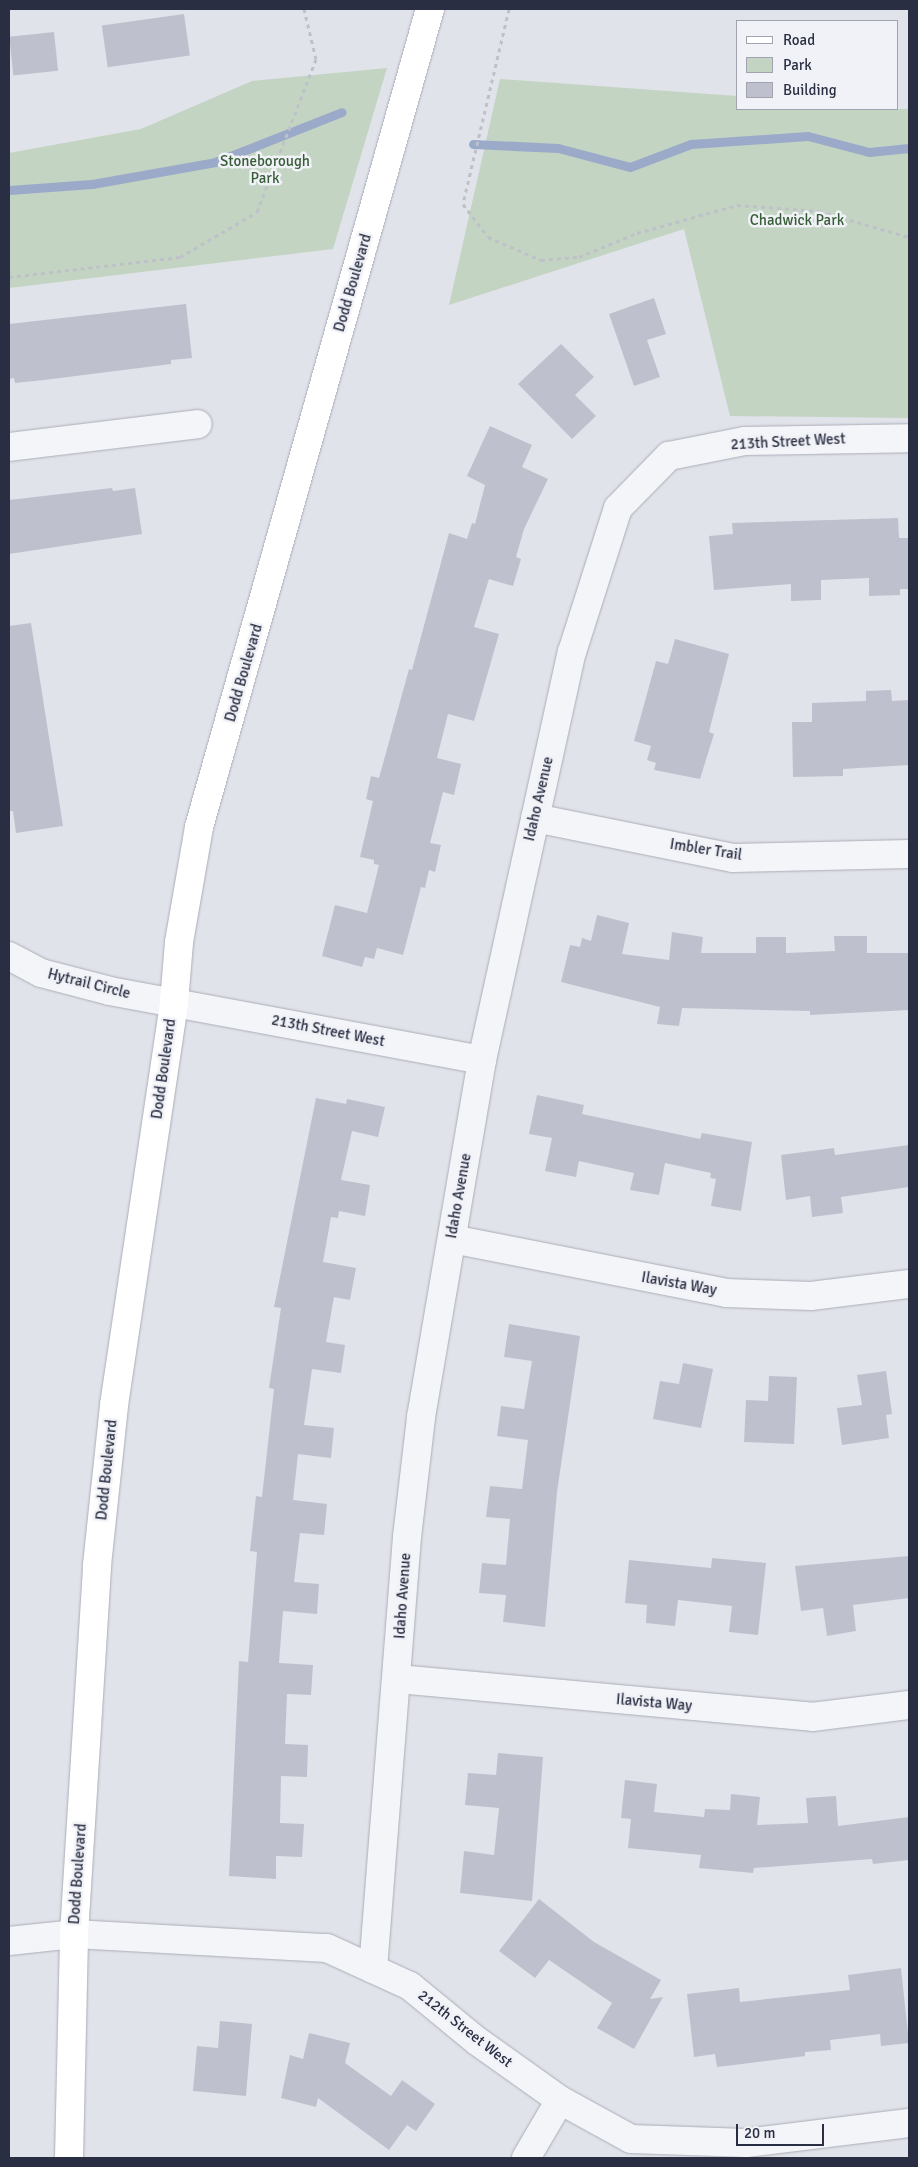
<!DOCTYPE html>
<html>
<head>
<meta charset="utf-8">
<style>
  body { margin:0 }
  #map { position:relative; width:918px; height:2167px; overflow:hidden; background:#e1e3ea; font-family:Signika,sans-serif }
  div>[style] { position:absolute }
  .green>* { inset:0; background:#c3d4c2 }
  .stream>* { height:9px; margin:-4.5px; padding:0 4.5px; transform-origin:4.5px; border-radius:4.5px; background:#9caaca }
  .building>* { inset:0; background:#bec1cd; transform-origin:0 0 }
  .path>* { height:3px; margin-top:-1.5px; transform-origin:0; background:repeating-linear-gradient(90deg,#bfc1c9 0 4px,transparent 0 8px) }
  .roads { filter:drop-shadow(0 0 1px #aaadb8) drop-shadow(0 0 1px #aaadb8) }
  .minor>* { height:28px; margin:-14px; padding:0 14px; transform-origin:14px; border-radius:14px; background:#f4f5f8 }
  .secondary>* { height:28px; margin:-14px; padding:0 14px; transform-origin:14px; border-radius:14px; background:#fff }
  span { translate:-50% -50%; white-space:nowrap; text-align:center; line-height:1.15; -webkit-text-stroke:5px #f1f2f7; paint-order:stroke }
  .park-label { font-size:15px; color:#375d37 }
  .street-label { font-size:15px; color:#292e42 }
  .frame { position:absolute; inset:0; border:10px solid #292e42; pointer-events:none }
  .legend { position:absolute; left:736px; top:20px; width:162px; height:90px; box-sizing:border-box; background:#f1f2f7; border:1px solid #a1a4af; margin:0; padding:6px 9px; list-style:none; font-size:15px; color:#292e42 }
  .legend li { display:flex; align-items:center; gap:10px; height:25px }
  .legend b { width:25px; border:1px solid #a1a4af }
  .scale { position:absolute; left:736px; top:2124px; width:88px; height:22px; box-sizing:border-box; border:2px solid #292e42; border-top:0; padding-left:6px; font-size:15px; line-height:18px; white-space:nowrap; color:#292e42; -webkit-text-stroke:4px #f1f2f7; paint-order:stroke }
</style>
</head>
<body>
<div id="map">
  <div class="green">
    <div style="clip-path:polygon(387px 68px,333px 249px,9px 288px,9px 153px,141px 129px,252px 81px)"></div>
    <div style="clip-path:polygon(500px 79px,737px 96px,737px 109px,909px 109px,909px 418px,730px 416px,684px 229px,449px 305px)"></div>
  </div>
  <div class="stream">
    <div style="left:473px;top:144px;width:85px;rotate:2.7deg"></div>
    <div style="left:558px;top:148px;width:74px;rotate:14.8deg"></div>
    <div style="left:630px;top:167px;width:65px;rotate:-20.7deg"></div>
    <div style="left:691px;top:144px;width:117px;rotate:-3.9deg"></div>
    <div style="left:808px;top:136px;width:63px;rotate:14.7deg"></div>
    <div style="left:869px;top:152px;width:40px;rotate:-5.7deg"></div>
    <div style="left:9px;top:190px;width:83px;rotate:-4.1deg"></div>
    <div style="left:92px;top:184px;width:125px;rotate:-10.1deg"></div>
    <div style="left:215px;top:162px;width:136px;rotate:-21.5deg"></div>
  </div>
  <div class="building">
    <div style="left:184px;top:14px;width:42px;height:83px;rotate:82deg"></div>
    <div style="left:54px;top:32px;width:39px;height:45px;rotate:84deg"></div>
    <div style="clip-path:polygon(654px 298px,666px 334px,647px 340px,660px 377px,634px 386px,609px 314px)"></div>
    <div style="clip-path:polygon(186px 304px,192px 358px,171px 360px,171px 364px,44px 380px,15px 383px,14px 378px,9px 379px,9px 324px)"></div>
    <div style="clip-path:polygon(561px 344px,594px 377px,575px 395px,596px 416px,572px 439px,518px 384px)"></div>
    <div style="clip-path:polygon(490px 426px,532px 445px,522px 467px,548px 479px,524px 529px,516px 557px,521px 559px,513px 586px,489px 579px,474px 627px,499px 634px,474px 721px,448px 714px,437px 758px,461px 764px,454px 795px,443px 792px,430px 843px,441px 845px,435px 872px,429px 870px,425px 888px,421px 887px,403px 955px,377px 948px,374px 959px,365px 957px,362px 967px,322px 956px,335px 905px,367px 913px,379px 865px,374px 864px,374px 860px,360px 857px,373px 801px,366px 799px,371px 776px,379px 778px,409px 669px,412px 670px,449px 533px,467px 539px,472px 523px,475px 524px,485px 485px,467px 476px)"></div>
    <div style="clip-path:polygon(112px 488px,113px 491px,135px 488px,142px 534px,9px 554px,9px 500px)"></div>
    <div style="clip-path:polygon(898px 518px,899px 538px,909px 538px,909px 589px,900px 589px,900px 595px,869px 596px,869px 578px,821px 580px,821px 600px,791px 601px,791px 584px,714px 590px,709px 536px,733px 534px,732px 523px)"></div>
    <div style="clip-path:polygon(31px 623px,63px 826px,16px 833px,13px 811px,9px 811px,9px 626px)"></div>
    <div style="clip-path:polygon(675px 639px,729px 654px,709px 732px,714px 734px,700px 779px,654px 770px,656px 763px,647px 760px,651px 746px,634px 741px,656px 661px,668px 664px)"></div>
    <div style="clip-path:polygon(891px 690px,892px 701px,909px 700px,909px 765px,843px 769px,843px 776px,793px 777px,792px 722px,812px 722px,812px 703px,866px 701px,866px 691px)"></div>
    <div style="clip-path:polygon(597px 915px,629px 923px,622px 954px,669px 960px,672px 932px,703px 937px,701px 953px,756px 953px,756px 937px,786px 937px,786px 953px,835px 951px,834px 936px,867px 936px,867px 953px,909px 953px,909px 1010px,810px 1015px,810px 1011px,682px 1008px,679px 1026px,657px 1024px,660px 1007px,561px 982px,570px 945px,580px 947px,582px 938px,591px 941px)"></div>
    <div style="clip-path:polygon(537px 1095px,584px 1105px,582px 1114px,700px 1139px,702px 1133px,752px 1142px,741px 1211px,711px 1206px,716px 1179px,710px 1178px,711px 1173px,665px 1163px,659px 1195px,630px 1190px,634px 1173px,579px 1161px,576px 1177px,545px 1171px,552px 1138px,529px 1134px)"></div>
    <div style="clip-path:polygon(316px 1098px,346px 1104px,347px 1099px,385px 1107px,378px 1137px,352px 1131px,341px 1180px,370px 1185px,365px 1216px,339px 1211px,338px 1218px,331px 1217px,323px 1262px,356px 1268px,350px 1300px,334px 1297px,326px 1342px,345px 1345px,341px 1373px,312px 1369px,304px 1425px,334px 1428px,331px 1458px,298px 1454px,293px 1500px,327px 1504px,324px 1535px,300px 1533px,294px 1582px,319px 1584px,317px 1614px,283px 1611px,279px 1663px,313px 1665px,311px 1695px,287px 1694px,285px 1744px,308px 1745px,307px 1777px,281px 1776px,280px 1823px,304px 1824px,302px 1857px,276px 1856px,276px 1879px,229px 1876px,239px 1661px,248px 1662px,257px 1552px,250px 1551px,256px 1496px,262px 1497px,274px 1389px,269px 1388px,281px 1308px,274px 1307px)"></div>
    <div style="clip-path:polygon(909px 1145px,909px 1187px,841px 1197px,843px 1213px,812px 1217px,810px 1196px,786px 1200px,781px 1155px,834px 1148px,835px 1155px)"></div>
    <div style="clip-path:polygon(509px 1324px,580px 1336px,557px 1492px,545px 1627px,503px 1622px,506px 1595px,479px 1593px,482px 1563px,506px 1565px,510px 1519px,486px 1517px,490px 1486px,522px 1489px,528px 1440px,497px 1436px,501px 1406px,524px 1409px,532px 1361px,504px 1357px)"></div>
    <div style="clip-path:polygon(683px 1363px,713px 1369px,701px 1428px,653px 1419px,660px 1381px,679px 1384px)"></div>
    <div style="clip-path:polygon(886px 1371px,892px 1414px,886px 1415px,889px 1438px,842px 1445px,837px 1408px,862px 1405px,857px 1375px)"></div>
    <div style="clip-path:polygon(769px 1376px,797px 1377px,794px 1444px,744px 1442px,746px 1400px,768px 1401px)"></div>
    <div style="clip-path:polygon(909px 1556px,909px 1598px,853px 1605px,856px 1631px,827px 1636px,823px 1608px,801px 1611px,795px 1566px)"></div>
    <div style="clip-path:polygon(712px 1558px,766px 1563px,758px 1635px,729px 1632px,732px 1606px,678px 1600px,675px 1626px,646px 1623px,647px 1605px,625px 1603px,629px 1560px,711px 1568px)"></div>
    <div style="clip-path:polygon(498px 1753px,543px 1757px,532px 1901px,460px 1893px,464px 1851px,494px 1855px,499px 1808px,465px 1805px,468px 1773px,496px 1775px)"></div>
    <div style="clip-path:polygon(625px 1780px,657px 1784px,654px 1812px,704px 1817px,705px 1809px,730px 1810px,731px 1794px,760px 1797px,757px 1825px,808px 1823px,806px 1798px,836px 1796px,838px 1826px,909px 1817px,909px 1860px,873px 1864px,872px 1859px,754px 1868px,753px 1873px,699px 1868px,701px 1855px,628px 1848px,631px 1819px,621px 1818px)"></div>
    <div style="clip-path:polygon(539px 1899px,594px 1942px,661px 1980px,650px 1999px,663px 1997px,634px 2049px,597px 2028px,612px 2003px,549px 1960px,535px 1978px,499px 1951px)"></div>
    <div style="clip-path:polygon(901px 1968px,909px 2043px,881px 2046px,880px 2034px,830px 2040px,831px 2050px,805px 2052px,805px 2056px,717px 2067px,715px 2054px,694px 2057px,687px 1994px,739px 1988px,740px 2002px,850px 1990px,848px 1975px)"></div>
    <div style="clip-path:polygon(220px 2021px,252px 2024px,246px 2096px,193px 2091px,197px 2046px,218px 2048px)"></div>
    <div style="clip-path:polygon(309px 2033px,350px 2043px,345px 2063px,391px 2096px,402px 2080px,435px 2104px,416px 2131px,407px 2125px,389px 2150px,318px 2098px,316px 2107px,281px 2098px,290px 2055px,303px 2059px)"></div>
  </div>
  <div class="path">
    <div style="left:509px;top:9px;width:200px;rotate:103.3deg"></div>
    <div style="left:463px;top:204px;width:41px;rotate:52.9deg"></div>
    <div style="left:488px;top:237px;width:58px;rotate:23.5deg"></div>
    <div style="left:541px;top:260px;width:38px;rotate:-5deg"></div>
    <div style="left:579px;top:257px;width:63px;rotate:-22.5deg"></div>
    <div style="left:637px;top:233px;width:104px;rotate:-15.6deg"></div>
    <div style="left:737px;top:205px;width:82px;rotate:4.2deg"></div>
    <div style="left:819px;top:211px;width:94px;rotate:16.1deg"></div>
    <div style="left:9px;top:277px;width:172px;rotate:-6.7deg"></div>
    <div style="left:180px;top:257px;width:89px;rotate:-30.3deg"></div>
    <div style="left:257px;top:212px;width:164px;rotate:-68.9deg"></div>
    <div style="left:316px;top:59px;width:51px;rotate:-103.5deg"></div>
  </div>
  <div class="roads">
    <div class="minor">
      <div style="left:9px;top:447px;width:190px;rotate:-6.9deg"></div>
      <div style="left:535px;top:818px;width:202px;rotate:11.4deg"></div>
      <div style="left:733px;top:858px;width:176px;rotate:-1.3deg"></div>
      <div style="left:9px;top:956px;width:36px;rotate:28deg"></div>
      <div style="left:41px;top:973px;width:71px;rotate:14.6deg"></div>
      <div style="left:110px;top:991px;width:378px;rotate:10.5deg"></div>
      <div style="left:452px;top:1239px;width:279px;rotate:11.1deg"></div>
      <div style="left:726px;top:1293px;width:85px;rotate:2deg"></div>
      <div style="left:811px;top:1296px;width:99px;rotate:-7deg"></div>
      <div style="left:398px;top:1679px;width:416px;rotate:5.2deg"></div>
      <div style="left:812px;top:1717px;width:98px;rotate:-7.1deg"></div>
      <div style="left:9px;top:1941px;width:65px;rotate:-6.1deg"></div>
      <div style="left:74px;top:1934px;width:253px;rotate:3.2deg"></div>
      <div style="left:327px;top:1948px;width:91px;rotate:24.6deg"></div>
      <div style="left:410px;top:1986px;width:87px;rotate:39.4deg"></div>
      <div style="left:477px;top:2041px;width:102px;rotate:35.4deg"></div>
      <div style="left:560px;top:2100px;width:81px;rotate:28.8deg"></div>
      <div style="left:631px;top:2139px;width:115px;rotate:2deg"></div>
      <div style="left:746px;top:2143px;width:164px;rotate:-7deg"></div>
      <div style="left:373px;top:1969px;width:433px;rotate:-85.5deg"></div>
      <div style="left:407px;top:1537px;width:121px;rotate:-83.3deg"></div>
      <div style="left:421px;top:1417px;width:362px;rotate:-80.3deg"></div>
      <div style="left:482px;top:1060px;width:418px;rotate:-77.6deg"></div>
      <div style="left:572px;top:652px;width:151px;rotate:-72.3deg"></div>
      <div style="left:618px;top:508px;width:73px;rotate:-45.6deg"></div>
      <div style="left:669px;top:456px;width:77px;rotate:-11.2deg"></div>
      <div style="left:745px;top:441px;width:164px;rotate:-1deg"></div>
      <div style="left:526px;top:2158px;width:67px;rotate:-59.6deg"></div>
    </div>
    <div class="secondary">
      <div style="left:69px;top:2158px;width:224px;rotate:-88.7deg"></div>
      <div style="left:74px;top:1934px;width:370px;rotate:-86.4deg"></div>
      <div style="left:97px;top:1565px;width:161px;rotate:-83.9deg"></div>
      <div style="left:114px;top:1405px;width:407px;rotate:-81.5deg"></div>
      <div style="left:174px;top:1002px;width:60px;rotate:-85.2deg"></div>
      <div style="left:179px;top:942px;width:117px;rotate:-80.1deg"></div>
      <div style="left:199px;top:827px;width:850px;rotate:-74.23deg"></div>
    </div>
  </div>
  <div class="park-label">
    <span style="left:265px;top:170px">Stoneborough<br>Park</span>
    <span style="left:797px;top:221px">Chadwick Park</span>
  </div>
  <div class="street-label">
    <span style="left:353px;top:283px;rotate:-74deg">Dodd Boulevard</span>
    <span style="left:788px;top:442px;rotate:-3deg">213th Street West</span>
    <span style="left:244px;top:673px;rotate:-74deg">Dodd Boulevard</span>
    <span style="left:539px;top:799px;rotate:-77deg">Idaho Avenue</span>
    <span style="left:706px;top:850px;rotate:9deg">Imbler Trail</span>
    <span style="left:89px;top:984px;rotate:14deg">Hytrail Circle</span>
    <span style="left:328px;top:1031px;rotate:11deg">213th Street West</span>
    <span style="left:164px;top:1069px;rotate:-82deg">Dodd Boulevard</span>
    <span style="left:459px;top:1196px;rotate:-80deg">Idaho Avenue</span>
    <span style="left:679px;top:1284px;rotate:10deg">Ilavista Way</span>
    <span style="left:107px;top:1470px;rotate:-84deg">Dodd Boulevard</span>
    <span style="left:403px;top:1596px;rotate:-86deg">Idaho Avenue</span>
    <span style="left:654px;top:1703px;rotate:5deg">Ilavista Way</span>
    <span style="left:78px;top:1874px;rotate:-86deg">Dodd Boulevard</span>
    <span style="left:465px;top:2029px;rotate:38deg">212th Street West</span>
  </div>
  <div class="frame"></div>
  <ul class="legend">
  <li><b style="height:6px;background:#fff"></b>Road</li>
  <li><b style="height:14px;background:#c3d4c2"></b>Park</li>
  <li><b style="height:14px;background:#bec1cd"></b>Building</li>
  </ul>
  <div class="scale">20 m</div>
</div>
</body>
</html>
